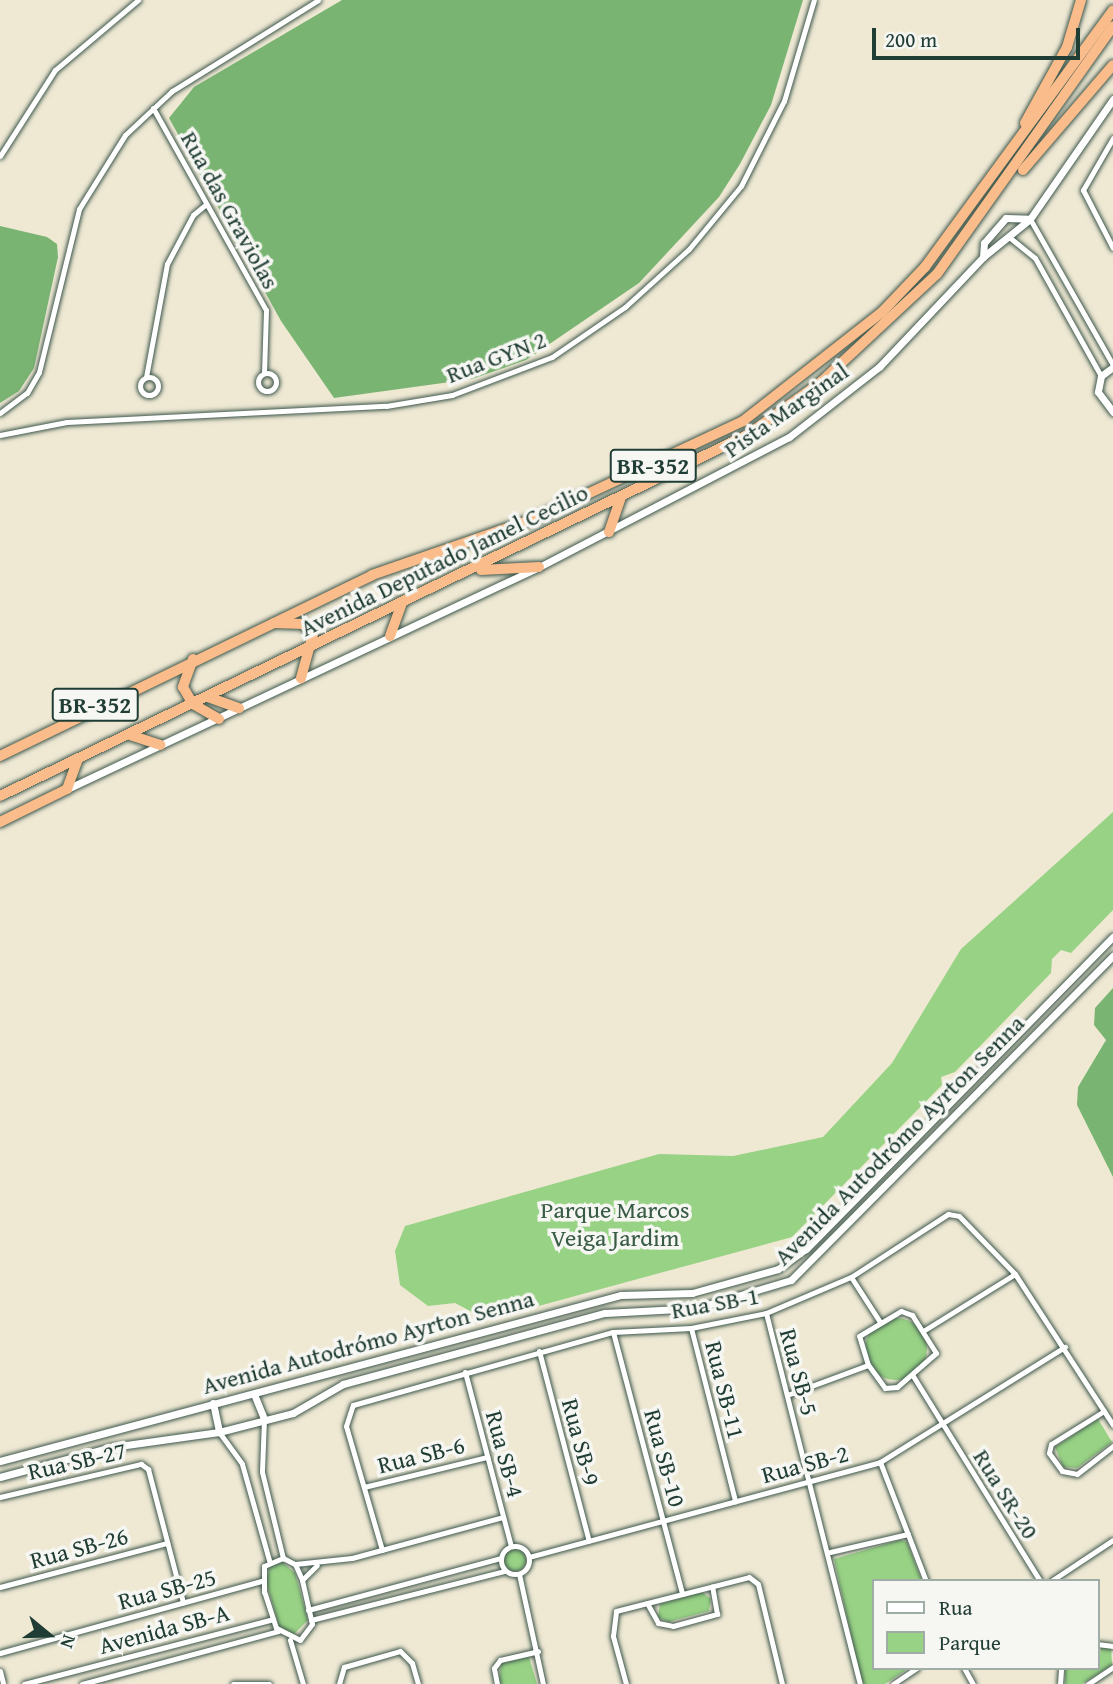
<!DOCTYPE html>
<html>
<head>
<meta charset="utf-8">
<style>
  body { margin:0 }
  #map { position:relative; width:1113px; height:1684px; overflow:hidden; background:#efe9d4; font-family:"Gentium Book Plus",serif }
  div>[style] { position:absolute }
  .green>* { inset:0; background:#98d285 }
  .round { border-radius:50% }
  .forest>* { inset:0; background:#7ab472 }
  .roads { filter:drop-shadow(0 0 2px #3e574c) drop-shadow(0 0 2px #3e574c) }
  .minor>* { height:5px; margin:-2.5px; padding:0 2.5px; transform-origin:2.5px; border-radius:2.5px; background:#fff }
  .minor>.ring { margin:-2.5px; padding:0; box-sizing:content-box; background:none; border:5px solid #fff; border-radius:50% }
  .tertiary>* { height:7px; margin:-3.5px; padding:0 3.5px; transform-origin:3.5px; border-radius:3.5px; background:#fff }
  .trunk>* { height:10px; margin:-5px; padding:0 5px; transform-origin:5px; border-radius:5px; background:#f9bc8a }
  span { translate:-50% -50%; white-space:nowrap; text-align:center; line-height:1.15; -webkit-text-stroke:7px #f6f6f2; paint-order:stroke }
  .shield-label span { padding:2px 5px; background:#f6f6f2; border:2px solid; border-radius:5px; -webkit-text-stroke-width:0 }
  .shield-label { font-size:23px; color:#1f3d34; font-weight:700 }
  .street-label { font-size:24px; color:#1f3d34 }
  .park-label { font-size:24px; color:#375b44 }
  .legend { position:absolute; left:872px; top:1579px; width:228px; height:91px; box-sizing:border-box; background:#f6f6f2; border:2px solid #a0aca6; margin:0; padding:9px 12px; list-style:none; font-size:21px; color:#1f3d34 }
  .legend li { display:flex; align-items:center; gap:14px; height:35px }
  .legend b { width:35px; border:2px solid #a0aca6 }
  .north { position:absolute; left:14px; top:1600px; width:70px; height:70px; -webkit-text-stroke:5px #f6f6f2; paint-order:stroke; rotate:109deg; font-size:19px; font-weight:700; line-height:28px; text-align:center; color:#1f3d34 }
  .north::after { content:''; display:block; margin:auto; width:24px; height:32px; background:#1f3d34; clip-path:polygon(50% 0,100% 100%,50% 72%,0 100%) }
  .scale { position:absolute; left:872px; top:28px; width:208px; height:32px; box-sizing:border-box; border:4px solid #1f3d34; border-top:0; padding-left:9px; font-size:21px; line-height:24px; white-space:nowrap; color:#1f3d34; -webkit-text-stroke:5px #f6f6f2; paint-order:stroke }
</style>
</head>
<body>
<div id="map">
  <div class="green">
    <div style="clip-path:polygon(1113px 812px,1113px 910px,1071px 953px,1061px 950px,1052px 959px,1051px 973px,955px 1072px,941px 1077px,942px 1085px,792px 1237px,513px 1313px,503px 1306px,474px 1313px,455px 1303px,428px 1306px,400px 1285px,395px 1251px,405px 1226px,659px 1154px,733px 1156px,823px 1137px,892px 1063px,961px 949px)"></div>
    <div class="round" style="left:865px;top:1318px;width:62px;height:62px"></div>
    <div style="clip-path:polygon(1098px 1419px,1112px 1442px,1077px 1468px,1063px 1467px,1055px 1447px)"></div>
    <div style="clip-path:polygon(900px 1540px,907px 1542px,922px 1581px,873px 1581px,873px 1668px,909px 1668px,885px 1684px,862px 1684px,834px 1559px)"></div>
    <div class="round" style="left:504px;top:1549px;width:22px;height:22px"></div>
    <div style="clip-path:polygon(282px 1562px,295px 1573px,308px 1620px,293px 1635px,280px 1629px,266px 1581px,270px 1567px)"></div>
    <div style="clip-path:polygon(702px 1592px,711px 1599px,709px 1611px,668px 1622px,658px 1617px,660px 1604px)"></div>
    <div style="clip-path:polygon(1102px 1644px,1111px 1646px,1112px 1665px,1082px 1684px,1065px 1684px,1065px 1668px,1097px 1668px)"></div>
    <div style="clip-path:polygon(529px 1657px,537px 1684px,499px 1684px,501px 1663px)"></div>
  </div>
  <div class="forest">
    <div style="clip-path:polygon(342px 0,803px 0,771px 105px,740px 164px,719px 197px,639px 283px,526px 360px,472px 379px,334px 398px,281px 321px,169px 118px,194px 87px)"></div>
    <div style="clip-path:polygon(0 226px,47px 237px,57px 244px,58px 257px,34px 368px,19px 391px,0 403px)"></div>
    <div style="clip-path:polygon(1113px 988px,1113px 1177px,1077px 1105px,1078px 1087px,1106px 1040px,1094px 1025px,1095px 1008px)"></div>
  </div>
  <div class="roads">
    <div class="minor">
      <div style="left:153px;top:108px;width:231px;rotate:60.8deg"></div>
      <div style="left:266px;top:310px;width:63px;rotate:91.8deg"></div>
      <div style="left:1113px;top:138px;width:60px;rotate:120deg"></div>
      <div style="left:1083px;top:190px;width:65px;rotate:62.7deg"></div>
      <div style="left:0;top:156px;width:102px;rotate:-57.4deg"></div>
      <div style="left:55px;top:70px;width:109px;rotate:-40.1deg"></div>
      <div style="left:1030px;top:219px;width:168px;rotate:60.4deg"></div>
      <div style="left:1009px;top:237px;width:33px;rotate:39deg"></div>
      <div style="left:1035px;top:258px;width:135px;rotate:60.8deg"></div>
      <div class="ring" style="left:258px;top:373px;width:13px;height:13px"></div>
      <div class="ring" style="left:140px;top:377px;width:13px;height:13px"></div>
      <div style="left:146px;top:377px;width:115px;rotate:-79.5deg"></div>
      <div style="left:167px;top:264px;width:55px;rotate:-62deg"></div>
      <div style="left:193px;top:215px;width:17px;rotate:-40deg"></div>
      <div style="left:0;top:413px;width:34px;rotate:-37deg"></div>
      <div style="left:27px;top:393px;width:24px;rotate:-60deg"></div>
      <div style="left:39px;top:372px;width:168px;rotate:-76.2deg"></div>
      <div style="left:79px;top:209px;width:87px;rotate:-58.1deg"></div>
      <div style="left:125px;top:135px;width:64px;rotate:-43.1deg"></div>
      <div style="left:172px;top:91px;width:172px;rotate:-31.9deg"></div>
      <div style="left:0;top:435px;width:68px;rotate:-11deg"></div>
      <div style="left:67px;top:422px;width:319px;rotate:-2.9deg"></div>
      <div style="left:386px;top:406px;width:67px;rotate:-9.5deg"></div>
      <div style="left:452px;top:395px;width:107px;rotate:-20.8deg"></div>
      <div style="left:552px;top:357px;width:88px;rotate:-34.4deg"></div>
      <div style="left:625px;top:307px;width:86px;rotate:-42.2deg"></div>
      <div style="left:689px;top:249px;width:82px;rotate:-50.5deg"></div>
      <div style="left:741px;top:186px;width:95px;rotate:-63.2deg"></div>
      <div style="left:784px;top:101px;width:105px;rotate:-73.5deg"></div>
      <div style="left:851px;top:1277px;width:54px;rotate:57.2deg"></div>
      <div style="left:901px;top:1311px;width:12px;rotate:20deg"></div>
      <div style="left:912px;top:1315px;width:45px;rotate:57.7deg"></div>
      <div style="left:936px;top:1353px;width:52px;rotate:138.9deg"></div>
      <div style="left:897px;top:1387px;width:12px;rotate:175deg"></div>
      <div style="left:885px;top:1388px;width:29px;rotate:-126deg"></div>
      <div style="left:868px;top:1365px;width:30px;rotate:-107deg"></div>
      <div style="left:859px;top:1336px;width:49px;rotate:-30.8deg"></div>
      <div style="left:766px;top:1313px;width:383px;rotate:75.8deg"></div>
      <div style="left:691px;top:1328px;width:179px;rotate:75.7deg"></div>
      <div style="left:923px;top:1331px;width:108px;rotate:-31.8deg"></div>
      <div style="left:613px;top:1332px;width:271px;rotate:75.2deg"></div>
      <div style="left:539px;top:1351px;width:196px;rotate:75.3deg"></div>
      <div style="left:465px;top:1372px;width:180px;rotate:75.2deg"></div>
      <div style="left:913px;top:1376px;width:241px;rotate:58.2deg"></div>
      <div style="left:787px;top:1395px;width:86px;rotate:-20.3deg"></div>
      <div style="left:1104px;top:1411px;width:62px;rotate:148.1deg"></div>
      <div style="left:1051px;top:1444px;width:9px;rotate:103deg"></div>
      <div style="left:1049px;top:1453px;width:22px;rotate:54deg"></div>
      <div style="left:1062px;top:1471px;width:15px;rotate:11deg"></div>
      <div style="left:1077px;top:1474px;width:46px;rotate:-37.9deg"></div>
      <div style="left:264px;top:1419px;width:53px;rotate:92.2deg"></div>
      <div style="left:262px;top:1472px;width:89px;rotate:76.3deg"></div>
      <div style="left:219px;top:1432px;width:39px;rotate:54deg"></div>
      <div style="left:242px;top:1464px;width:100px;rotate:74.3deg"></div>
      <div style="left:880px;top:1462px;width:128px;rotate:68.9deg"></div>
      <div style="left:364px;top:1487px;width:127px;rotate:-13.7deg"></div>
      <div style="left:0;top:1497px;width:145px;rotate:-13.2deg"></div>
      <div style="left:141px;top:1464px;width:9px;rotate:36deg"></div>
      <div style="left:148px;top:1469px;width:138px;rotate:75.3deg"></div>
      <div class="ring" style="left:501px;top:1546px;width:23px;height:23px"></div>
      <div style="left:382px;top:1550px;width:129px;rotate:-106.2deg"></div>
      <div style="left:346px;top:1426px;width:22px;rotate:-72deg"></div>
      <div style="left:353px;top:1405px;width:270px;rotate:-15.7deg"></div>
      <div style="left:613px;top:1332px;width:78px;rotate:-2.9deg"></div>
      <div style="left:691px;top:1328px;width:76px;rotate:-11.3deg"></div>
      <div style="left:766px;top:1313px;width:92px;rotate:-23deg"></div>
      <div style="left:851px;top:1277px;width:116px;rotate:-33deg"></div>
      <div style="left:948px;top:1214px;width:11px;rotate:10deg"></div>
      <div style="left:959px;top:1216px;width:81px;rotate:46deg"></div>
      <div style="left:1015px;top:1274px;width:180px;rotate:57deg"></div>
      <div style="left:830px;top:1552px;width:80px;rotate:-13deg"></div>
      <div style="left:529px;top:1557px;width:364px;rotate:-15.1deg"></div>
      <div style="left:880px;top:1462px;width:218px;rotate:-31.9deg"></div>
      <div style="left:283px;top:1558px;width:13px;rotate:27deg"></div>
      <div style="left:295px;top:1564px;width:17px;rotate:66deg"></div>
      <div style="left:302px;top:1580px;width:45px;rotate:77.2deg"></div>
      <div style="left:312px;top:1624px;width:20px;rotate:127deg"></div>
      <div style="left:300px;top:1640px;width:27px;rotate:-153deg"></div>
      <div style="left:276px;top:1628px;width:38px;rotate:-108deg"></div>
      <div style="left:264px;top:1592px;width:26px;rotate:-90deg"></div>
      <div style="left:264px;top:1566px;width:21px;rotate:-23deg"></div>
      <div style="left:295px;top:1564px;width:57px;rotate:-6deg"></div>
      <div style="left:352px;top:1558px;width:156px;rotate:-15.2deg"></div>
      <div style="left:519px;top:1574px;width:113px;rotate:77.7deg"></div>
      <div style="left:302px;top:1580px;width:21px;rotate:-45deg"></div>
      <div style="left:1051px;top:1581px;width:74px;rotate:-33.5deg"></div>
      <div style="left:0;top:1587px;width:173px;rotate:-14.8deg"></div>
      <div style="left:647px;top:1603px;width:23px;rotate:61deg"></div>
      <div style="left:658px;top:1623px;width:15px;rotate:11deg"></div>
      <div style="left:673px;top:1626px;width:46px;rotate:-15.3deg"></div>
      <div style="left:717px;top:1614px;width:28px;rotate:-100deg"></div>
      <div style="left:308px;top:1610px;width:200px;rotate:-15.1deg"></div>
      <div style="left:311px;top:1620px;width:200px;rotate:-14.2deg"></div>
      <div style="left:290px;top:1640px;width:46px;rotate:73.5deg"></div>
      <div style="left:1097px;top:1644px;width:16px;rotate:7deg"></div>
      <div style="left:0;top:1653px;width:272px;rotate:-15.4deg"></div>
      <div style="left:964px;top:1668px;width:18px;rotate:61deg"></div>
      <div style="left:0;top:1671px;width:12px;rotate:76deg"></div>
      <div style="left:24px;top:1684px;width:257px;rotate:-14.6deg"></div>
      <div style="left:82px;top:1684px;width:203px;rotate:-15.1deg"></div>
      <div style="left:233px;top:1684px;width:36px"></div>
      <div style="left:339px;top:1684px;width:18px;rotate:-74deg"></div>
      <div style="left:344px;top:1667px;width:58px;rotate:-15.9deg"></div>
      <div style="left:400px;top:1651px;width:17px;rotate:45deg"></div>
      <div style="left:412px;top:1663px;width:22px;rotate:74deg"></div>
      <div style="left:497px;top:1684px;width:16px;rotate:-101deg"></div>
      <div style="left:494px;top:1668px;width:10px;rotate:-53deg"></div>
      <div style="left:500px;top:1660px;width:39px;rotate:-13deg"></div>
      <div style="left:626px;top:1684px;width:50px;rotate:-105.2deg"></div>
      <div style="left:613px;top:1636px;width:25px;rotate:-83deg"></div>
      <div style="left:616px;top:1611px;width:137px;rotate:-14.3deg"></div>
      <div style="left:749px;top:1577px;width:11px;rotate:38deg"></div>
      <div style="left:758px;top:1584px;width:103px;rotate:76.5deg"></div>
      <div style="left:893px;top:1684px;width:29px;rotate:-34deg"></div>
      <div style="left:1060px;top:1684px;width:16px;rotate:-86deg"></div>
      <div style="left:1088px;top:1684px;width:30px;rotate:-34deg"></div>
    </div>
    <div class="tertiary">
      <div style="left:983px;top:257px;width:14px;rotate:-86deg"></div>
      <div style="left:984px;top:243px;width:33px;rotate:-49deg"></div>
      <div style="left:1006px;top:218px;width:24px;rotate:2deg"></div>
      <div style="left:1113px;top:367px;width:15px;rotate:143deg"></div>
      <div style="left:1101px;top:376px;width:16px;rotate:101deg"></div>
      <div style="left:1098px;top:392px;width:25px;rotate:53deg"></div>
      <div style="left:67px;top:789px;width:522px;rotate:-25.19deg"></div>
      <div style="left:539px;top:567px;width:282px;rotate:-27.5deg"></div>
      <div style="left:789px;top:437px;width:114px;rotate:-37.9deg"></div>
      <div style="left:879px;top:367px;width:151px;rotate:-46.6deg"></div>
      <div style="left:983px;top:257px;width:60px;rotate:-39deg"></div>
      <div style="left:1030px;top:219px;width:146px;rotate:-55.3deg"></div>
      <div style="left:254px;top:1394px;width:27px;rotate:68deg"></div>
      <div style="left:213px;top:1403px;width:30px;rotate:78deg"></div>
      <div style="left:0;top:1461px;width:643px;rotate:-14.97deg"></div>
      <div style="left:621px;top:1295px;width:71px;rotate:-1.6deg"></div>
      <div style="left:692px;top:1293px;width:89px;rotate:-15.6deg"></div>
      <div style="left:778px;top:1269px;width:34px;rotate:-36deg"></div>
      <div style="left:806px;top:1249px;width:438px;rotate:-45.5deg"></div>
      <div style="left:0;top:1477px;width:116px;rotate:-15deg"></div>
      <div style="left:112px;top:1447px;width:108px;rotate:-8deg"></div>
      <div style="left:219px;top:1432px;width:76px;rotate:-14.4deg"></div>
      <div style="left:293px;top:1413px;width:58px;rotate:-30.1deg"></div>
      <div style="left:343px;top:1384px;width:271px;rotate:-15.2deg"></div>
      <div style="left:605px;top:1313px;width:92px;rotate:-3.1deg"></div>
      <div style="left:697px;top:1308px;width:98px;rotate:-16.6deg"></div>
      <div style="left:791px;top:1280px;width:457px;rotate:-45.2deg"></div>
    </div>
    <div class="trunk">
      <div style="left:1025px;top:123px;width:87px;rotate:-61.1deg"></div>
      <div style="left:1067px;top:47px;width:49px;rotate:-73.4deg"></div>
      <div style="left:1023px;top:170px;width:138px;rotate:-49.4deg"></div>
      <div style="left:609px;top:532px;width:37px;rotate:-71deg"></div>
      <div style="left:481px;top:570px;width:58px;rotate:-3deg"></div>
      <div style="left:274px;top:623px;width:29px;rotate:2deg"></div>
      <div style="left:303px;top:624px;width:14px;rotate:45deg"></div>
      <div style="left:313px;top:634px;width:46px;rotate:105.3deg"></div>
      <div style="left:390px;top:636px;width:35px;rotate:-70deg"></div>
      <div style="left:193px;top:659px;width:30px;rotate:110deg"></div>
      <div style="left:183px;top:687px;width:20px;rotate:60deg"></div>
      <div style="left:193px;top:704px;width:30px;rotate:30deg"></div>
      <div style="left:208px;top:697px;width:33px;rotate:20deg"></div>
      <div style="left:130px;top:735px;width:32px;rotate:18deg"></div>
      <div style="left:0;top:756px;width:414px;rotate:-25.9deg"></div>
      <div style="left:372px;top:575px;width:171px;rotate:-19.1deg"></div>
      <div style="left:534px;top:519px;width:231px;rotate:-25.1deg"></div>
      <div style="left:743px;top:421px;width:177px;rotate:-38.1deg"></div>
      <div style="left:882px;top:312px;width:62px;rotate:-46.3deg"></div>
      <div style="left:925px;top:267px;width:318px;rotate:-53.8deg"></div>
      <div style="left:0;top:796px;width:832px;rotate:-25.79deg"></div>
      <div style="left:749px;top:434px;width:89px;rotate:-35.8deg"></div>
      <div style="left:821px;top:382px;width:158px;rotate:-43deg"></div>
      <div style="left:937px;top:274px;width:304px;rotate:-54.6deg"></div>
      <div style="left:0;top:822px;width:75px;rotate:-26.2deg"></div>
      <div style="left:67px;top:789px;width:33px;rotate:-70deg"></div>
    </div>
  </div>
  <div class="shield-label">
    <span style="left:653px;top:466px">BR-352</span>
    <span style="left:95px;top:705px">BR-352</span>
  </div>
  <div class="street-label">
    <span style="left:230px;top:210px;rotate:61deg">Rua das Graviolas</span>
    <span style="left:496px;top:357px;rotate:-21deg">Rua GYN 2</span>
    <span style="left:786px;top:410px;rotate:-35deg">Pista Marginal</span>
    <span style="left:444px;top:560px;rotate:-26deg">Avenida Deputado Jamel Cecilio</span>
    <span style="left:899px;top:1140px;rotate:-45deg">Avenida Autodrómo Ayrton Senna</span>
    <span style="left:715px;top:1303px;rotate:-10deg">Rua SB-1</span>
    <span style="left:368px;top:1342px;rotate:-15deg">Avenida Autodrómo Ayrton Senna</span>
    <span style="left:799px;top:1372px;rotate:75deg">Rua SB-5</span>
    <span style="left:725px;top:1390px;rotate:76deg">Rua SB-11</span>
    <span style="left:581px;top:1442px;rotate:75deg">Rua SB-9</span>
    <span style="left:505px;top:1454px;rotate:75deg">Rua SB-4</span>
    <span style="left:421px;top:1455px;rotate:-14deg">Rua SB-6</span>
    <span style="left:665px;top:1458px;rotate:75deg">Rua SB-10</span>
    <span style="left:77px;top:1461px;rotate:-13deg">Rua SB-27</span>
    <span style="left:805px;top:1464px;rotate:-15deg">Rua SB-2</span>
    <span style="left:1006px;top:1494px;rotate:58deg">Rua SR-20</span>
    <span style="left:79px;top:1548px;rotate:-15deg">Rua SB-26</span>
    <span style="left:167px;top:1589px;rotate:-15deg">Rua SB-25</span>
    <span style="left:164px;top:1629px;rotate:-15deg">Avenida SB-A</span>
  </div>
  <div class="park-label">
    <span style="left:615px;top:1224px">Parque Marcos<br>Veiga Jardim</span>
  </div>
  <ul class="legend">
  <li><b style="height:9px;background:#fff"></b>Rua</li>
  <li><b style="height:19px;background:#98d285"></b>Parque</li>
  </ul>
  <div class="north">N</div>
  <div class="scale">200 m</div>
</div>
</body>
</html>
